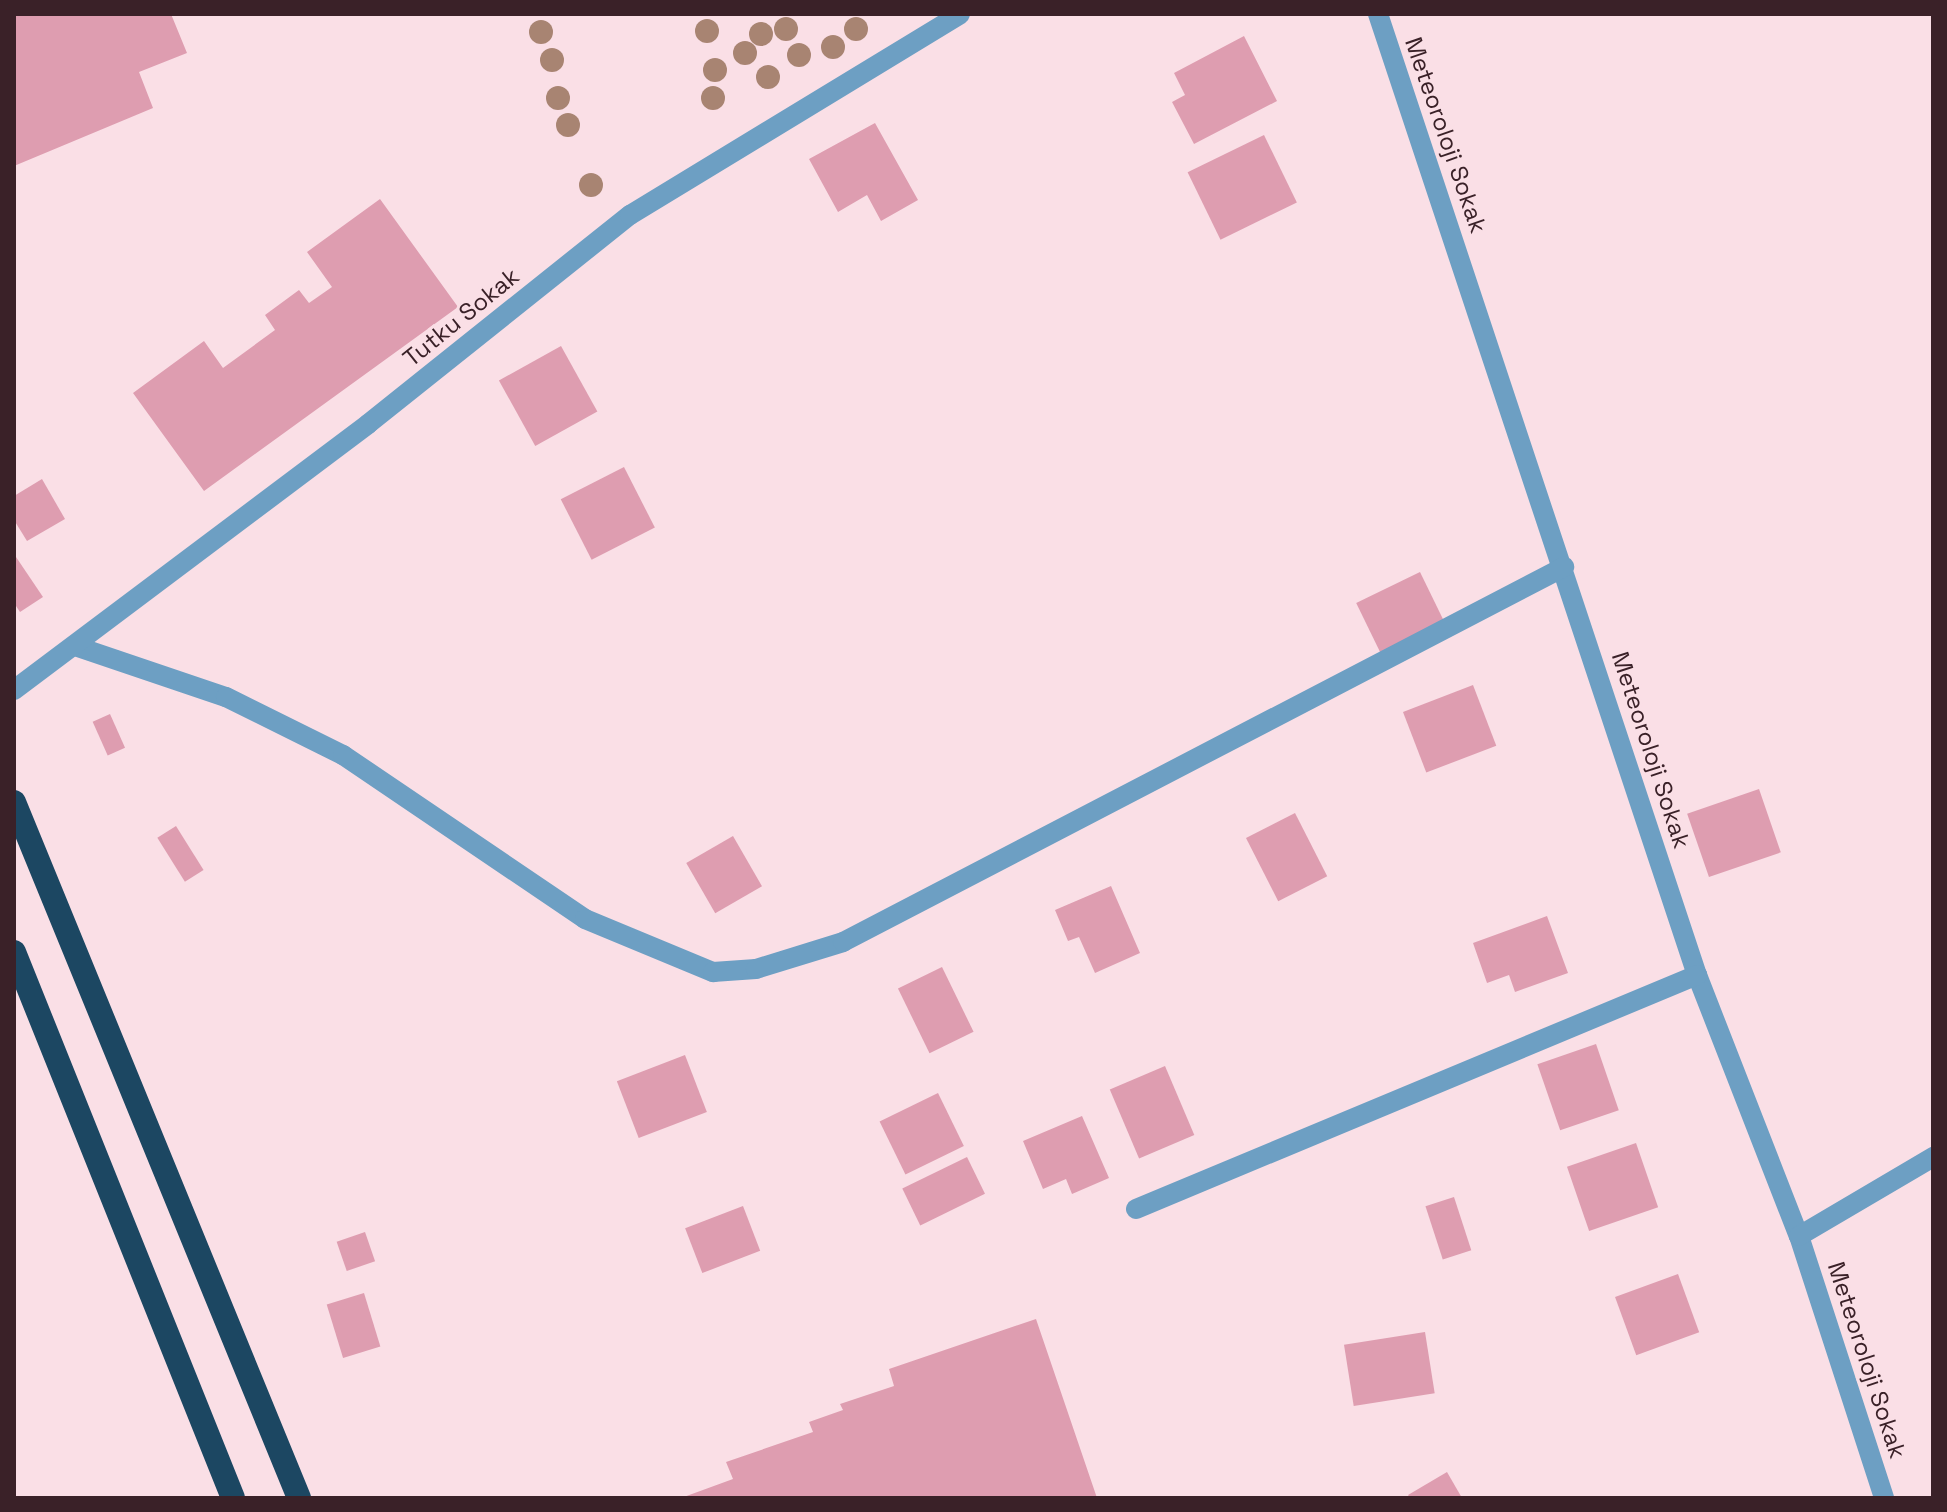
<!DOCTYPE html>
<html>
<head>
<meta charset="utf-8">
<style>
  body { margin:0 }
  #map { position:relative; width:1947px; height:1512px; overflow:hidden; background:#fadfe6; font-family:"Space Grotesk",sans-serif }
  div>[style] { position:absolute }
  .building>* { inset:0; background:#de9db0; transform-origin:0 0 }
  .minor>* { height:20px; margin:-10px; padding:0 10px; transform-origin:10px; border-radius:10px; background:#6d9fc3 }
  .highway>* { height:24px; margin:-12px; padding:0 12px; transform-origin:12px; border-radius:12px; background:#1c4762 }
  .trees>* { width:24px; height:24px; margin:-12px; border-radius:50%; background:#a88472 }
  span { translate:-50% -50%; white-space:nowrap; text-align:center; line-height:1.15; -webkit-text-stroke:6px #fadfe6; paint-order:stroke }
  .street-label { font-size:24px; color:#3a2128 }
  .frame { position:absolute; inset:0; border:16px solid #3a2128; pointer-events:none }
</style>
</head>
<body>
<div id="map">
  <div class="building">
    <div style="clip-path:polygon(14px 14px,171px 14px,187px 53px,139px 72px,153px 108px,14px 166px)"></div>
    <div style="clip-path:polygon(1244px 36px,1277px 101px,1194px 144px,1172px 102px,1185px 95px,1174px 73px)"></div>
    <div style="clip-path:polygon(875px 123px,918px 200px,881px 221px,867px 195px,838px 212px,809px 159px)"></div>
    <div style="left:1264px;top:135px;width:75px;height:85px;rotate:64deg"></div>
    <div style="clip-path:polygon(380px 199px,458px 307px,204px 491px,133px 393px,204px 341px,223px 368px,275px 330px,265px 315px,299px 290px,309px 303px,332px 287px,307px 252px)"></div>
    <div style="left:561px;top:346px;width:75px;height:71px;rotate:61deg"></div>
    <div style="left:624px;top:467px;width:68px;height:71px;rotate:63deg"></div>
    <div style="clip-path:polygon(42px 479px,65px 519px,27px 541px,14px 520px,14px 496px)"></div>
    <div style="clip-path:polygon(14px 554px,43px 597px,20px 612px,14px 603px)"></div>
    <div style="left:1420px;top:572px;width:62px;height:71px;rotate:64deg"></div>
    <div style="left:1473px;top:685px;width:65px;height:75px;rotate:69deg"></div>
    <div style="left:110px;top:714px;width:37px;height:19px;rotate:66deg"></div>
    <div style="left:1759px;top:789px;width:67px;height:76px;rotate:71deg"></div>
    <div style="left:1295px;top:813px;width:71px;height:55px;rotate:63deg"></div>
    <div style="left:176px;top:826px;width:52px;height:22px;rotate:58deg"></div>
    <div style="left:733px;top:836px;width:58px;height:54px;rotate:60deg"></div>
    <div style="clip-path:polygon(1111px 886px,1140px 953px,1095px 973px,1079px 937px,1068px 941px,1055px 910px)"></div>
    <div style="clip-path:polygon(1547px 916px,1568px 973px,1515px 992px,1509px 975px,1487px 983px,1473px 943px)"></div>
    <div style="left:942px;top:967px;width:72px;height:49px;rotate:64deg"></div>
    <div style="left:1596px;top:1044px;width:70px;height:62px;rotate:71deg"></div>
    <div style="left:685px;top:1055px;width:61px;height:73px;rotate:69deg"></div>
    <div style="left:1165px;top:1066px;width:75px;height:60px;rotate:67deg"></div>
    <div style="left:938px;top:1093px;width:59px;height:65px;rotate:64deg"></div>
    <div style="clip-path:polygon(1082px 1116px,1109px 1178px,1072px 1194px,1066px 1179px,1043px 1189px,1023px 1141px)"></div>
    <div style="left:1636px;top:1143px;width:68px;height:73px;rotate:71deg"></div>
    <div style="left:967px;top:1157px;width:41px;height:72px;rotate:64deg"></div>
    <div style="left:1454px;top:1197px;width:56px;height:30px;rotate:72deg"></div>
    <div style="left:743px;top:1206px;width:48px;height:62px;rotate:69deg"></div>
    <div style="left:365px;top:1232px;width:31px;height:30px;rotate:71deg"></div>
    <div style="left:1678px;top:1274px;width:62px;height:67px;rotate:70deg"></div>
    <div style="left:364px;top:1293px;width:56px;height:39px;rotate:73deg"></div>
    <div style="clip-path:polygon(1036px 1319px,1097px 1498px,681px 1498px,733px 1479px,726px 1462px,813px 1432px,809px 1422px,843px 1410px,840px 1404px,894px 1386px,889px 1369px)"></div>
    <div style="left:1425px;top:1332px;width:62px;height:82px;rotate:81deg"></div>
    <div style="clip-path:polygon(1447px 1472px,1462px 1498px,1410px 1498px,1408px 1495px)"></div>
  </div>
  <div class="minor">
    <div style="left:1378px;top:14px;width:1013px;rotate:71.64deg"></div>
    <div style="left:1697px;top:975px;width:280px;rotate:68.7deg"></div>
    <div style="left:1799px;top:1236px;width:275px;rotate:72deg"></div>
    <div style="left:75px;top:646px;width:159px;rotate:18.7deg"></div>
    <div style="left:226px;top:697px;width:131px;rotate:26.4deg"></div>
    <div style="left:343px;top:755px;width:292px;rotate:34.1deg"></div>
    <div style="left:585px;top:919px;width:139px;rotate:22.5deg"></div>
    <div style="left:713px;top:972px;width:43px;rotate:-4deg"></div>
    <div style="left:756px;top:969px;width:91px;rotate:-17.2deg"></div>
    <div style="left:843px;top:942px;width:813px;rotate:-27.48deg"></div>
    <div style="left:14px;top:690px;width:443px;rotate:-36.9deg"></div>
    <div style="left:368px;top:424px;width:335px;rotate:-38.6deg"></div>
    <div style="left:630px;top:215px;width:386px;rotate:-31.3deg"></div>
    <div style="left:1136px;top:1209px;width:608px;rotate:-22.64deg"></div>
    <div style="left:1799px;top:1236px;width:156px;rotate:-30.5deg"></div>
  </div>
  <div class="highway">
    <div style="left:14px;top:802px;width:752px;rotate:67.73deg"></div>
    <div style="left:14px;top:952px;width:588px;rotate:68.14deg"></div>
  </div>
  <div class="trees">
    <div style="left:786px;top:29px"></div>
    <div style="left:856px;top:29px"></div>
    <div style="left:707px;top:31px"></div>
    <div style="left:541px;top:32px"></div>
    <div style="left:761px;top:34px"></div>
    <div style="left:833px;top:47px"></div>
    <div style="left:745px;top:53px"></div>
    <div style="left:799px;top:55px"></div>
    <div style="left:552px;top:60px"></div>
    <div style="left:715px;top:70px"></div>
    <div style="left:768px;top:77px"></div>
    <div style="left:558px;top:98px"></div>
    <div style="left:713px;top:98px"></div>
    <div style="left:568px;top:125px"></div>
    <div style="left:591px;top:185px"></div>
  </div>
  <div class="street-label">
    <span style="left:1446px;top:135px;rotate:71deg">Meteoroloji Sokak</span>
    <span style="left:461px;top:317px;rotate:-39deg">Tutku Sokak</span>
    <span style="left:1651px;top:750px;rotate:72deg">Meteoroloji Sokak</span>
    <span style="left:1867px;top:1360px;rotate:72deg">Meteoroloji Sokak</span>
  </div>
  <div class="frame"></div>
</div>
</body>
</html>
